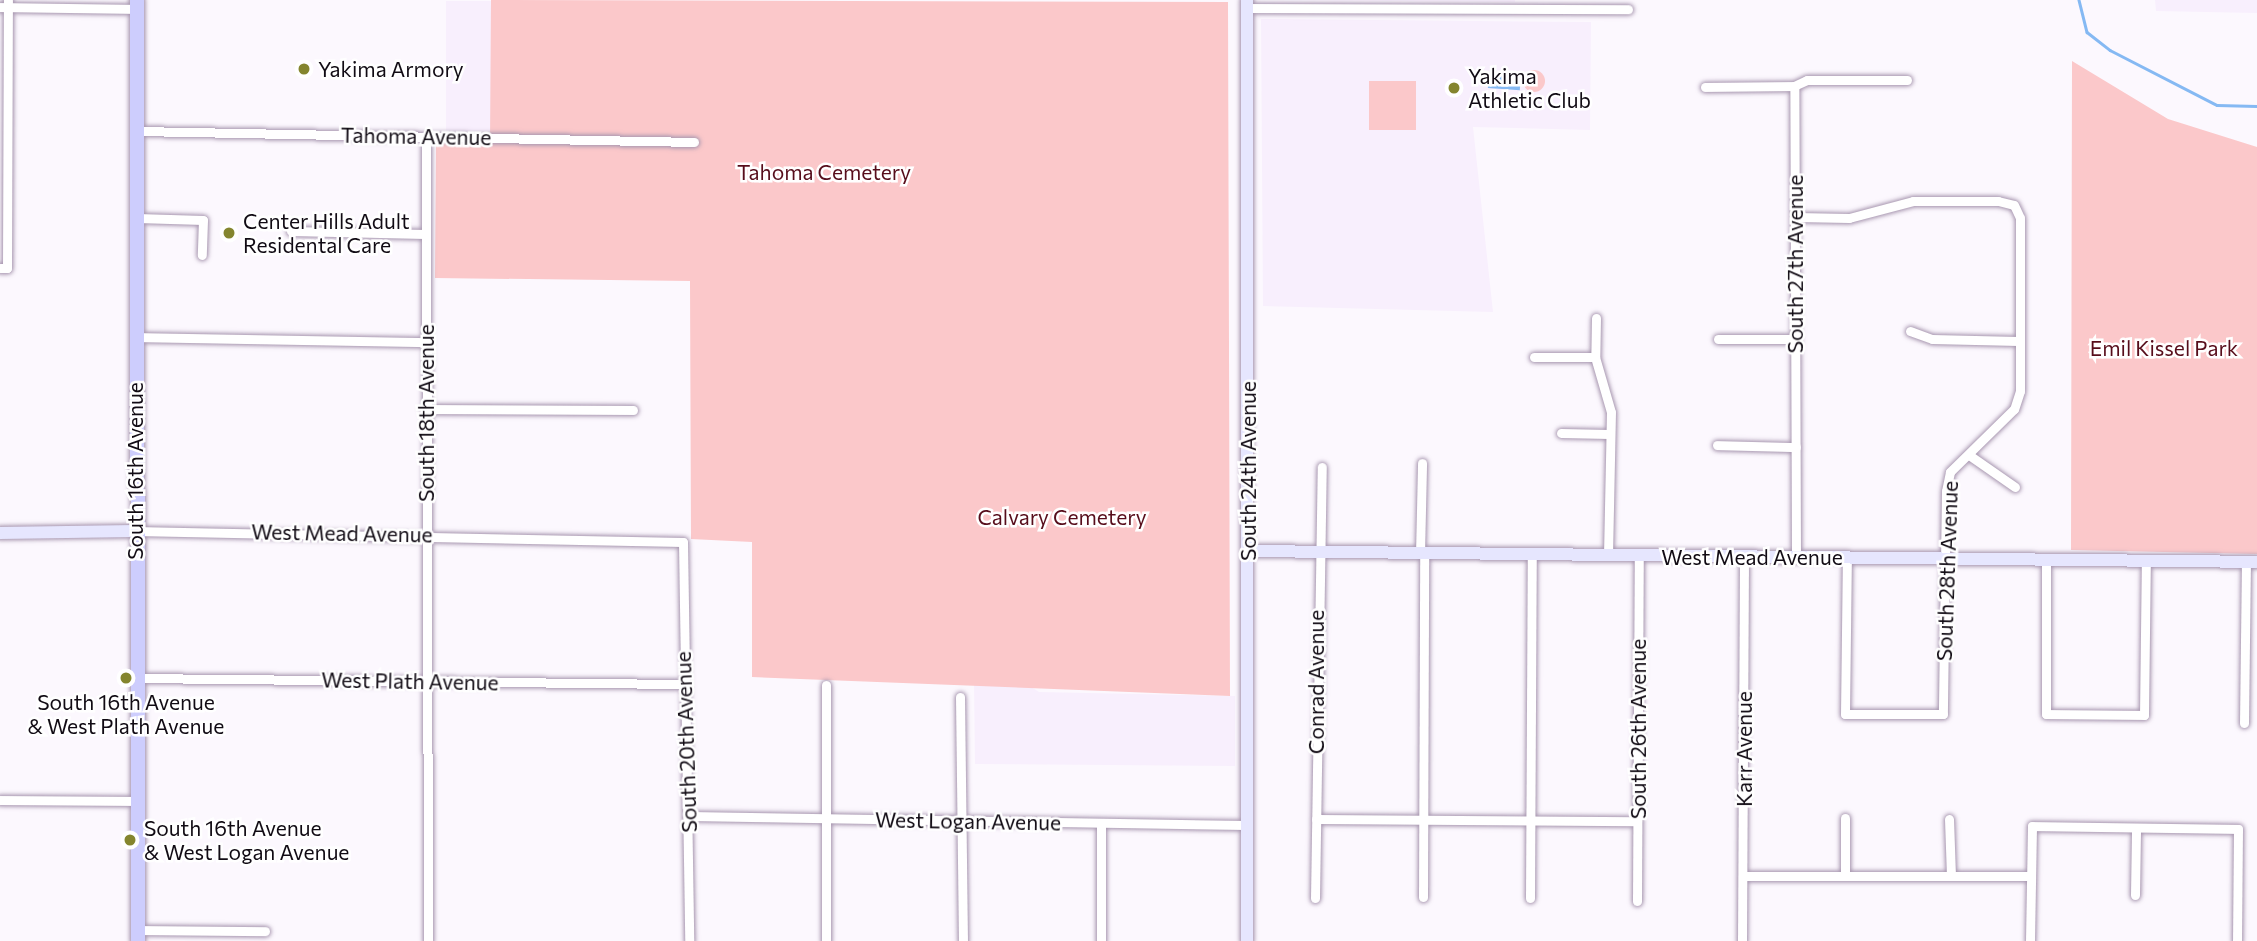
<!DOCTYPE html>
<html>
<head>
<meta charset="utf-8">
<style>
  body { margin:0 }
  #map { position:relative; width:2257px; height:941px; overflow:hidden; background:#fcf8fe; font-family:Commissioner,sans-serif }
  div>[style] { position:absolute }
  .built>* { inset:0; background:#f8effd; transform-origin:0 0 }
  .green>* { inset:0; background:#fbc8ca; transform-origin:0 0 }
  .round { border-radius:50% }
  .water>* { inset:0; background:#85b9f3; transform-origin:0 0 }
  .stream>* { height:2.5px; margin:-1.25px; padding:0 1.25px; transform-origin:1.25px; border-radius:1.25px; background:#85b9f3 }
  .roads { filter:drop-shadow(0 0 2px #a897b0) drop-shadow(0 0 2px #a897b0) }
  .street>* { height:9px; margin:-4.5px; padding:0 4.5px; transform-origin:4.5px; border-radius:4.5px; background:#fff }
  .secondary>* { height:12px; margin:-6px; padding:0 6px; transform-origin:6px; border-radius:6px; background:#e6e6fe }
  .primary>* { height:14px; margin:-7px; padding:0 7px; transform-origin:7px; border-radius:7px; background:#cdcdfd }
  .dots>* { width:19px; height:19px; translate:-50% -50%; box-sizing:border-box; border:4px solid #fff; border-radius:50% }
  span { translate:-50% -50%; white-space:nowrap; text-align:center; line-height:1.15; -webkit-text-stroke:5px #fff; paint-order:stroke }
  .poi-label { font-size:21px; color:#110b14 }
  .left { translate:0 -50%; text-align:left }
  .street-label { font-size:21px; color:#110b14 }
  .park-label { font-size:21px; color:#570d1b }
</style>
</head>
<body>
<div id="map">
  <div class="built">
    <div style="clip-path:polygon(1264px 0,1515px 0,1515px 2px)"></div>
    <div style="clip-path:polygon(2155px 0,2257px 0,2257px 13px,2156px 11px)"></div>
    <div style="left:446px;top:1px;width:45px;height:130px"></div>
    <div style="clip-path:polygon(1261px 19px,1591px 22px,1590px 130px,1473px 127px,1493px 312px,1263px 306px)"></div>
    <div style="clip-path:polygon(974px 682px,1025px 683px,1039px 692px,1235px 696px,1235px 766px,975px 764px)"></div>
  </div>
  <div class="green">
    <div style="clip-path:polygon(491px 0,1228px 2px,1230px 696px,752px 677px,752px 542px,691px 539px,690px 281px,435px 278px,436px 143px,490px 143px)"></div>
    <div style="clip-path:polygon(2072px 61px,2168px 119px,2257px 147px,2257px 554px,2071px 550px)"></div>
    <div class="round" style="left:1523px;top:70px;width:22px;height:22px"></div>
    <div style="left:1369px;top:81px;width:47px;height:49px"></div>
  </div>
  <div class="water">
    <div style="left:1489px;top:72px;width:32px;height:16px;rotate:4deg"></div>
  </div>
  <div class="stream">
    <div style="left:2079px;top:0;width:33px;rotate:76deg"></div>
    <div style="left:2087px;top:32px;width:29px;rotate:38deg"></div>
    <div style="left:2110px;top:50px;width:120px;rotate:27.2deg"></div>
    <div style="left:2217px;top:105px;width:40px;rotate:1.4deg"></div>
  </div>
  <div class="roads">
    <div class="street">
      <div style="left:0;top:7px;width:137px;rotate:0.8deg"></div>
      <div style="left:1247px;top:8px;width:381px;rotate:0.2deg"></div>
      <div style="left:1705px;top:87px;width:89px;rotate:-0.6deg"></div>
      <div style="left:138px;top:131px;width:556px;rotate:1.13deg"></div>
      <div style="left:426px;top:137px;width:804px;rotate:89.86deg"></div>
      <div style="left:1796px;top:217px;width:53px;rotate:1.1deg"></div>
      <div style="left:1849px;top:218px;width:66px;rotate:-14.9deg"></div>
      <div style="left:1913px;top:201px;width:85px"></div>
      <div style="left:1998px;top:201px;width:16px;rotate:14deg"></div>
      <div style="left:2014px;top:205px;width:14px;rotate:65deg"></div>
      <div style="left:2020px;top:218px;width:173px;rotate:90deg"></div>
      <div style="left:2020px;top:391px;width:19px;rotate:108deg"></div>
      <div style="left:2014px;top:409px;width:90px;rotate:135.5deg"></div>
      <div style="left:1950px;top:472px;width:19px;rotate:102deg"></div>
      <div style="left:1946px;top:491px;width:223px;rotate:90.8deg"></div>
      <div style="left:1943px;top:714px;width:98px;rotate:180deg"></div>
      <div style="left:1845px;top:714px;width:156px;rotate:-89.3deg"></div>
      <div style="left:137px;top:218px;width:66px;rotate:1.7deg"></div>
      <div style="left:203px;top:220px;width:35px;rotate:92deg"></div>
      <div style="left:291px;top:231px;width:134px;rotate:1.3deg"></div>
      <div style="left:0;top:268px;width:7px"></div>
      <div style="left:7px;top:268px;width:268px;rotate:-89.8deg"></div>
      <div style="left:1596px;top:318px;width:39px;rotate:91deg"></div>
      <div style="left:1595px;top:357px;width:57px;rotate:73.8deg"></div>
      <div style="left:1611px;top:412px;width:143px;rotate:91.2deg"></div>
      <div style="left:1910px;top:331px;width:23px;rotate:20deg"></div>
      <div style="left:1932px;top:339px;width:86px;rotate:1.3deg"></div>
      <div style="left:136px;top:337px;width:290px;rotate:1deg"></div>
      <div style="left:1718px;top:339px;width:78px"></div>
      <div style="left:1534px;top:357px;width:61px"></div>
      <div style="left:425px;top:409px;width:208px;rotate:0.3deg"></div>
      <div style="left:1561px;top:433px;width:48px;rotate:1.2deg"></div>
      <div style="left:1717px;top:445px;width:79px;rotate:1.5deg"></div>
      <div style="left:1969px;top:455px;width:56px;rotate:34.8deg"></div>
      <div style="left:134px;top:531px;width:549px;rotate:1.15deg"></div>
      <div style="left:683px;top:542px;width:399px;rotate:89.1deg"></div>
      <div style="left:1420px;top:554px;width:91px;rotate:-88.7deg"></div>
      <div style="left:1796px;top:557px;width:471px;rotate:-90.2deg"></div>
      <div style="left:1794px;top:86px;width:14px;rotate:-25deg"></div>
      <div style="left:1807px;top:80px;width:100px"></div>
      <div style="left:2046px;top:559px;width:155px;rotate:90deg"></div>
      <div style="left:2046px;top:714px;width:98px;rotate:0.6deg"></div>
      <div style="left:2144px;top:715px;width:155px;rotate:-89.3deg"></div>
      <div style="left:136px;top:678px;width:548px;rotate:0.63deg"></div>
      <div style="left:960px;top:697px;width:244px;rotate:89.3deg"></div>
      <div style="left:2244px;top:723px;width:161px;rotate:-89.3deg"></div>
      <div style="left:0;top:800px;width:137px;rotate:0.4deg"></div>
      <div style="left:689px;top:816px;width:557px;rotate:0.93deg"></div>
      <div style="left:1845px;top:818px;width:56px;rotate:90deg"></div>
      <div style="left:1316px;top:819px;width:321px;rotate:0.4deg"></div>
      <div style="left:1949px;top:819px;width:56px;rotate:88deg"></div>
      <div style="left:1101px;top:824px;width:117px;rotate:90deg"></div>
      <div style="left:1743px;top:876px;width:288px"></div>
      <div style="left:2135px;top:895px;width:67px;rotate:-89.1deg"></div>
      <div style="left:1423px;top:897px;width:343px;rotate:-89.8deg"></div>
      <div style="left:1315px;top:898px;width:431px;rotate:-89.1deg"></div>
      <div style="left:1530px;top:898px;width:342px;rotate:-89.7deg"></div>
      <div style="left:1637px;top:901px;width:345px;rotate:-89.7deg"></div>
      <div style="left:138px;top:930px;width:127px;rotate:0.5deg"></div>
      <div style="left:826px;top:941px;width:256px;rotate:-90deg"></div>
      <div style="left:1742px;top:941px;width:384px;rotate:-89.7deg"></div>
      <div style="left:2030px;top:941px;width:115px;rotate:-89deg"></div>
      <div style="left:2032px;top:826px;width:206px;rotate:0.8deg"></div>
      <div style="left:2238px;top:829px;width:112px;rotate:90.5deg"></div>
    </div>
    <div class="secondary">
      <div style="left:0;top:533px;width:134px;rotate:-0.9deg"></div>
      <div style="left:1248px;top:551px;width:1009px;rotate:0.62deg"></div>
      <div style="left:1247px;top:941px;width:941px;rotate:-90deg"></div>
    </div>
    <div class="primary">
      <div style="left:137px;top:0;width:941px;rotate:89.94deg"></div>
    </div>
  </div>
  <div class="dots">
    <div style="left:304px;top:69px;background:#84852e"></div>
    <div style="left:1454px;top:88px;background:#84852e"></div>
    <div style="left:229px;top:233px;background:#84852e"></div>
    <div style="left:126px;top:678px;background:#84852e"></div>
    <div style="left:130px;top:840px;background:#84852e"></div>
  </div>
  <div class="poi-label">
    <span class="left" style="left:318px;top:69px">Yakima Armory</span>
    <span class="left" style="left:1468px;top:88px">Yakima<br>Athletic Club</span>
    <span class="left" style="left:243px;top:233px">Center Hills Adult<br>Residental Care</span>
    <span style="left:126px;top:714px">South 16th Avenue<br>&amp; West Plath Avenue</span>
    <span class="left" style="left:144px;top:840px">South 16th Avenue<br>&amp; West Logan Avenue</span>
  </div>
  <div class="street-label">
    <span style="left:416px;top:136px;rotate:1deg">Tahoma Avenue</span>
    <span style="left:1795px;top:264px;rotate:-90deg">South 27th Avenue</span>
    <span style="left:426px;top:413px;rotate:-90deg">South 18th Avenue</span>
    <span style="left:135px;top:471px;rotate:-90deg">South 16th Avenue</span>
    <span style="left:1248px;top:471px;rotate:-90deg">South 24th Avenue</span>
    <span style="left:342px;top:533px;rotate:1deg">West Mead Avenue</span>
    <span style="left:1752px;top:557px">West Mead Avenue</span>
    <span style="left:1947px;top:571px;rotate:-88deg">South 28th Avenue</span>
    <span style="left:410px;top:681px;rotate:1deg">West Plath Avenue</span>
    <span style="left:1316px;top:682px;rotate:-90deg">Conrad Avenue</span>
    <span style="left:1638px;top:729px;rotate:-90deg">South 26th Avenue</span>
    <span style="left:686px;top:742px;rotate:-92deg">South 20th Avenue</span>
    <span style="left:1744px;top:749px;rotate:-90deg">Karr Avenue</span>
    <span style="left:968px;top:821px;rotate:1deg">West Logan Avenue</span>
  </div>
  <div class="park-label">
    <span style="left:824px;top:172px">Tahoma Cemetery</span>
    <span style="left:2164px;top:348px">Emil Kissel Park</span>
    <span style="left:1062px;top:517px">Calvary Cemetery</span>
  </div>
</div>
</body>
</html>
